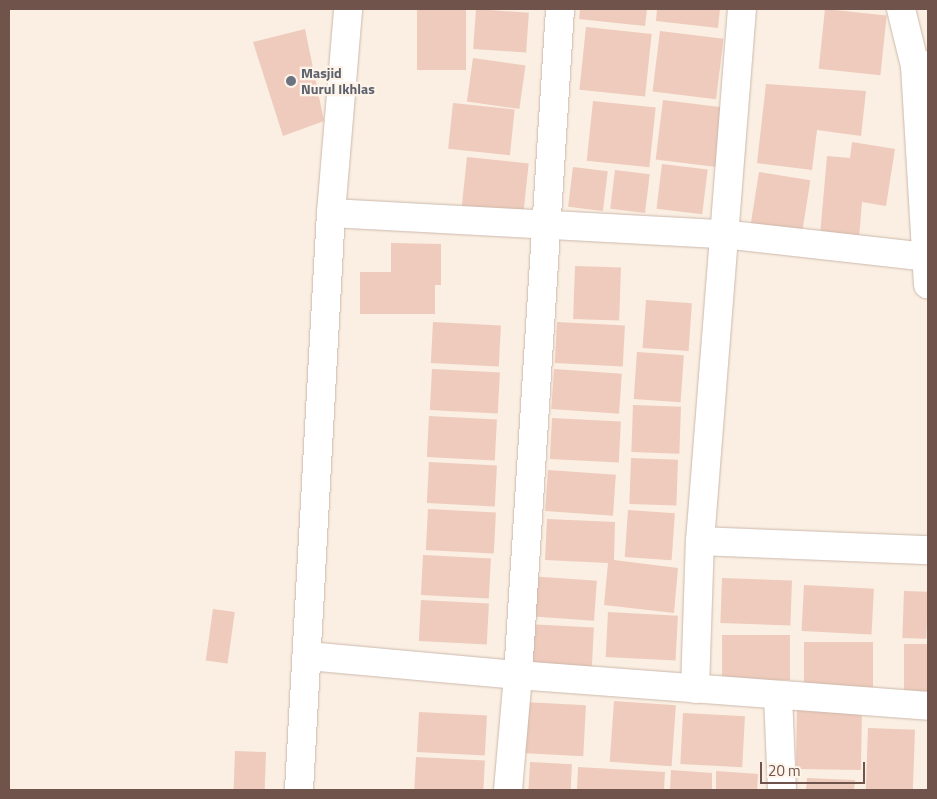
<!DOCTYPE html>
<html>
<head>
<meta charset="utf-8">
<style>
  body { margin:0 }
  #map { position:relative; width:937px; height:799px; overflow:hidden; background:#faefe2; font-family:"Titillium Web",sans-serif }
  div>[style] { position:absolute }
  .building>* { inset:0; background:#eecbbc; transform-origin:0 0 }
  .roads { filter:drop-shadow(0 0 1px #cdb8ad) drop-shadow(0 0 1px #cdb8ad) }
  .minor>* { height:28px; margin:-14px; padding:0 14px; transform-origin:14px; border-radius:14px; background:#fff }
  .dots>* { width:14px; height:14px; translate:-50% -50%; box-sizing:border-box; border:2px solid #fef3e8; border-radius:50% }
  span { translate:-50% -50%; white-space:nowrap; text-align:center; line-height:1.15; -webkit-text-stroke:4.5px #fef3e8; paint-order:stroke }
  .worship-label { font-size:14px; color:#5b616d; font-weight:700 }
  .left { translate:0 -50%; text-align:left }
  .frame { position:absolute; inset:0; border:10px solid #70544b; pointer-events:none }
  .scale { position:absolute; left:760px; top:762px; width:105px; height:22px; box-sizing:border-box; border:2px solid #70544b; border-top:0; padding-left:6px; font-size:15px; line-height:18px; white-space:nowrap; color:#70544b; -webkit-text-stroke:4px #fef3e8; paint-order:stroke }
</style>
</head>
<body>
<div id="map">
  <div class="building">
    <div style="left:417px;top:9px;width:49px;height:61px"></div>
    <div style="left:476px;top:9px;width:53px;height:40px;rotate:4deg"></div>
    <div style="clip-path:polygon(580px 9px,647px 9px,645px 26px,579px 19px)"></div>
    <div style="clip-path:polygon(657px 9px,720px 9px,718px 28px,656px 21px)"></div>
    <div style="left:825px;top:9px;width:62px;height:60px;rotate:6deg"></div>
    <div style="left:586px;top:27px;width:66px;height:63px;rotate:6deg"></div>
    <div style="clip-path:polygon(305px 29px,324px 121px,283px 136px,253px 42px)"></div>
    <div style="left:660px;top:31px;width:64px;height:61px;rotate:7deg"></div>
    <div style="left:473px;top:58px;width:53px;height:44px;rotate:8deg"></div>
    <div style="clip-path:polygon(766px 84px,866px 91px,861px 136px,817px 130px,812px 170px,757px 163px)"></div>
    <div style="left:663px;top:100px;width:63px;height:60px;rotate:7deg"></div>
    <div style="left:593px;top:101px;width:63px;height:60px;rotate:6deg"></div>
    <div style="left:453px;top:103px;width:62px;height:46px;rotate:6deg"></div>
    <div style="clip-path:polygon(852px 142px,895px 149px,886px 206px,862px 202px,859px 238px,820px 235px,827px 156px,850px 158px)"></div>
    <div style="left:467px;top:157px;width:62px;height:50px;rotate:6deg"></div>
    <div style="left:662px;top:164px;width:46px;height:45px;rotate:7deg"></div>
    <div style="left:573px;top:167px;width:35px;height:40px;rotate:7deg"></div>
    <div style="left:615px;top:170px;width:35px;height:39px;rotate:7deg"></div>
    <div style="left:759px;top:172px;width:52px;height:55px;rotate:9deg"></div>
    <div style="clip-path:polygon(391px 243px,441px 244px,441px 285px,435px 285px,435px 314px,360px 314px,360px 272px,391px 272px)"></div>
    <div style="left:575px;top:266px;width:46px;height:53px;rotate:2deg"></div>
    <div style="left:646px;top:300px;width:46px;height:48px;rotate:4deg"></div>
    <div style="left:433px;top:322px;width:68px;height:41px;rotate:3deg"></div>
    <div style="left:557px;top:322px;width:68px;height:41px;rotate:3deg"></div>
    <div style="left:637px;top:352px;width:47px;height:47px;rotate:4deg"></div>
    <div style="left:432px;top:369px;width:68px;height:41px;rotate:3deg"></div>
    <div style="left:554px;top:369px;width:68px;height:40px;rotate:4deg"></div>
    <div style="left:633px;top:405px;width:48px;height:47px;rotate:2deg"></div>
    <div style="left:429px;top:416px;width:68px;height:41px;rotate:3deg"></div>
    <div style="left:552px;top:418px;width:69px;height:41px;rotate:3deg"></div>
    <div style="left:631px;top:458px;width:47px;height:46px;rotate:2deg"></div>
    <div style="left:429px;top:462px;width:68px;height:41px;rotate:3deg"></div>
    <div style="left:548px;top:470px;width:68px;height:41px;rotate:4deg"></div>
    <div style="left:428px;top:509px;width:68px;height:41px;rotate:3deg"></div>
    <div style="left:628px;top:510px;width:47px;height:47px;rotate:4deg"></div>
    <div style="clip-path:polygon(547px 519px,615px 522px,614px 560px,678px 568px,674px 613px,604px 605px,608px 563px,545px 560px)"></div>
    <div style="left:423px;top:555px;width:68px;height:40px;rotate:3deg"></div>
    <div style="left:529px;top:576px;width:68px;height:40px;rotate:4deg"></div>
    <div style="left:722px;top:578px;width:70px;height:45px;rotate:2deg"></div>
    <div style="left:804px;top:585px;width:70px;height:46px;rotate:3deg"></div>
    <div style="left:904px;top:591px;width:24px;height:47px;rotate:2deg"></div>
    <div style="left:421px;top:600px;width:68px;height:41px;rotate:3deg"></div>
    <div style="left:213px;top:609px;width:22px;height:52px;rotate:8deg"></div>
    <div style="left:608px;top:612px;width:70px;height:45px;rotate:3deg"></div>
    <div style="left:526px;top:624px;width:68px;height:42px;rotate:3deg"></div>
    <div style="left:722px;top:635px;width:68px;height:45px"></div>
    <div style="left:804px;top:642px;width:69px;height:45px"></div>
    <div style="left:904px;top:644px;width:24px;height:47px"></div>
    <div style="left:614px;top:701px;width:62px;height:61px;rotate:4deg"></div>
    <div style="left:524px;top:702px;width:62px;height:51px;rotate:3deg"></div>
    <div style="left:797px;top:707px;width:65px;height:62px;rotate:1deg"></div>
    <div style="left:419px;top:712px;width:68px;height:40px;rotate:3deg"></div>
    <div style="left:683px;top:713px;width:62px;height:51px;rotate:3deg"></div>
    <div style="left:868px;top:728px;width:47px;height:62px;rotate:2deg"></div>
    <div style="left:235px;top:751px;width:31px;height:39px;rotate:2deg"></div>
    <div style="left:416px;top:757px;width:69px;height:33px;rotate:3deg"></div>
    <div style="left:530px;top:762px;width:42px;height:28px;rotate:3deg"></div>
    <div style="clip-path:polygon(578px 767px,665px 772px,664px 790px,577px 790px)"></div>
    <div style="clip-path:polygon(671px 770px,712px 773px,712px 790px,670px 790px)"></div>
    <div style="clip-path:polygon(716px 771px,758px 774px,757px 790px,716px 790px)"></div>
    <div style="clip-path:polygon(807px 778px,855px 780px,854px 790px,806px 790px)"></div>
  </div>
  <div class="roads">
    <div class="minor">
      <div style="left:901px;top:9px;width:59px;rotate:76.2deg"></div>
      <div style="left:915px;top:66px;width:13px;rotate:-4deg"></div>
      <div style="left:915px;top:66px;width:219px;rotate:86.6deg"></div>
      <div style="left:331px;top:213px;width:392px;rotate:3.1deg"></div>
      <div style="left:722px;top:234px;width:205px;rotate:6.4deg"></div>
      <div style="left:700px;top:541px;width:228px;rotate:2.3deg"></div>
      <div style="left:308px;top:656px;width:211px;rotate:5.2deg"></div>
      <div style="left:518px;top:675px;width:667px;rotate:-86.39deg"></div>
      <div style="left:695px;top:689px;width:148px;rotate:-88.1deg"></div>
      <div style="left:700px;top:541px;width:534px;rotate:-85.49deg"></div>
      <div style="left:778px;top:696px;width:94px;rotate:87.6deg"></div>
      <div style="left:299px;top:790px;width:578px;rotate:-86.83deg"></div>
      <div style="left:331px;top:213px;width:205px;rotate:-85.2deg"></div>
      <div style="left:508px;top:790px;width:115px;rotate:-85deg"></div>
      <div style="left:518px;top:675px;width:411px;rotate:4.3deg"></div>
    </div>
  </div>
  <div class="dots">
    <div style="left:291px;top:81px;background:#6b7280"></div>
  </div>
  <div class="worship-label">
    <span class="left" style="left:301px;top:81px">Masjid<br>Nurul Ikhlas</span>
  </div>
  <div class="frame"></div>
  <div class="scale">20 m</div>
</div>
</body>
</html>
